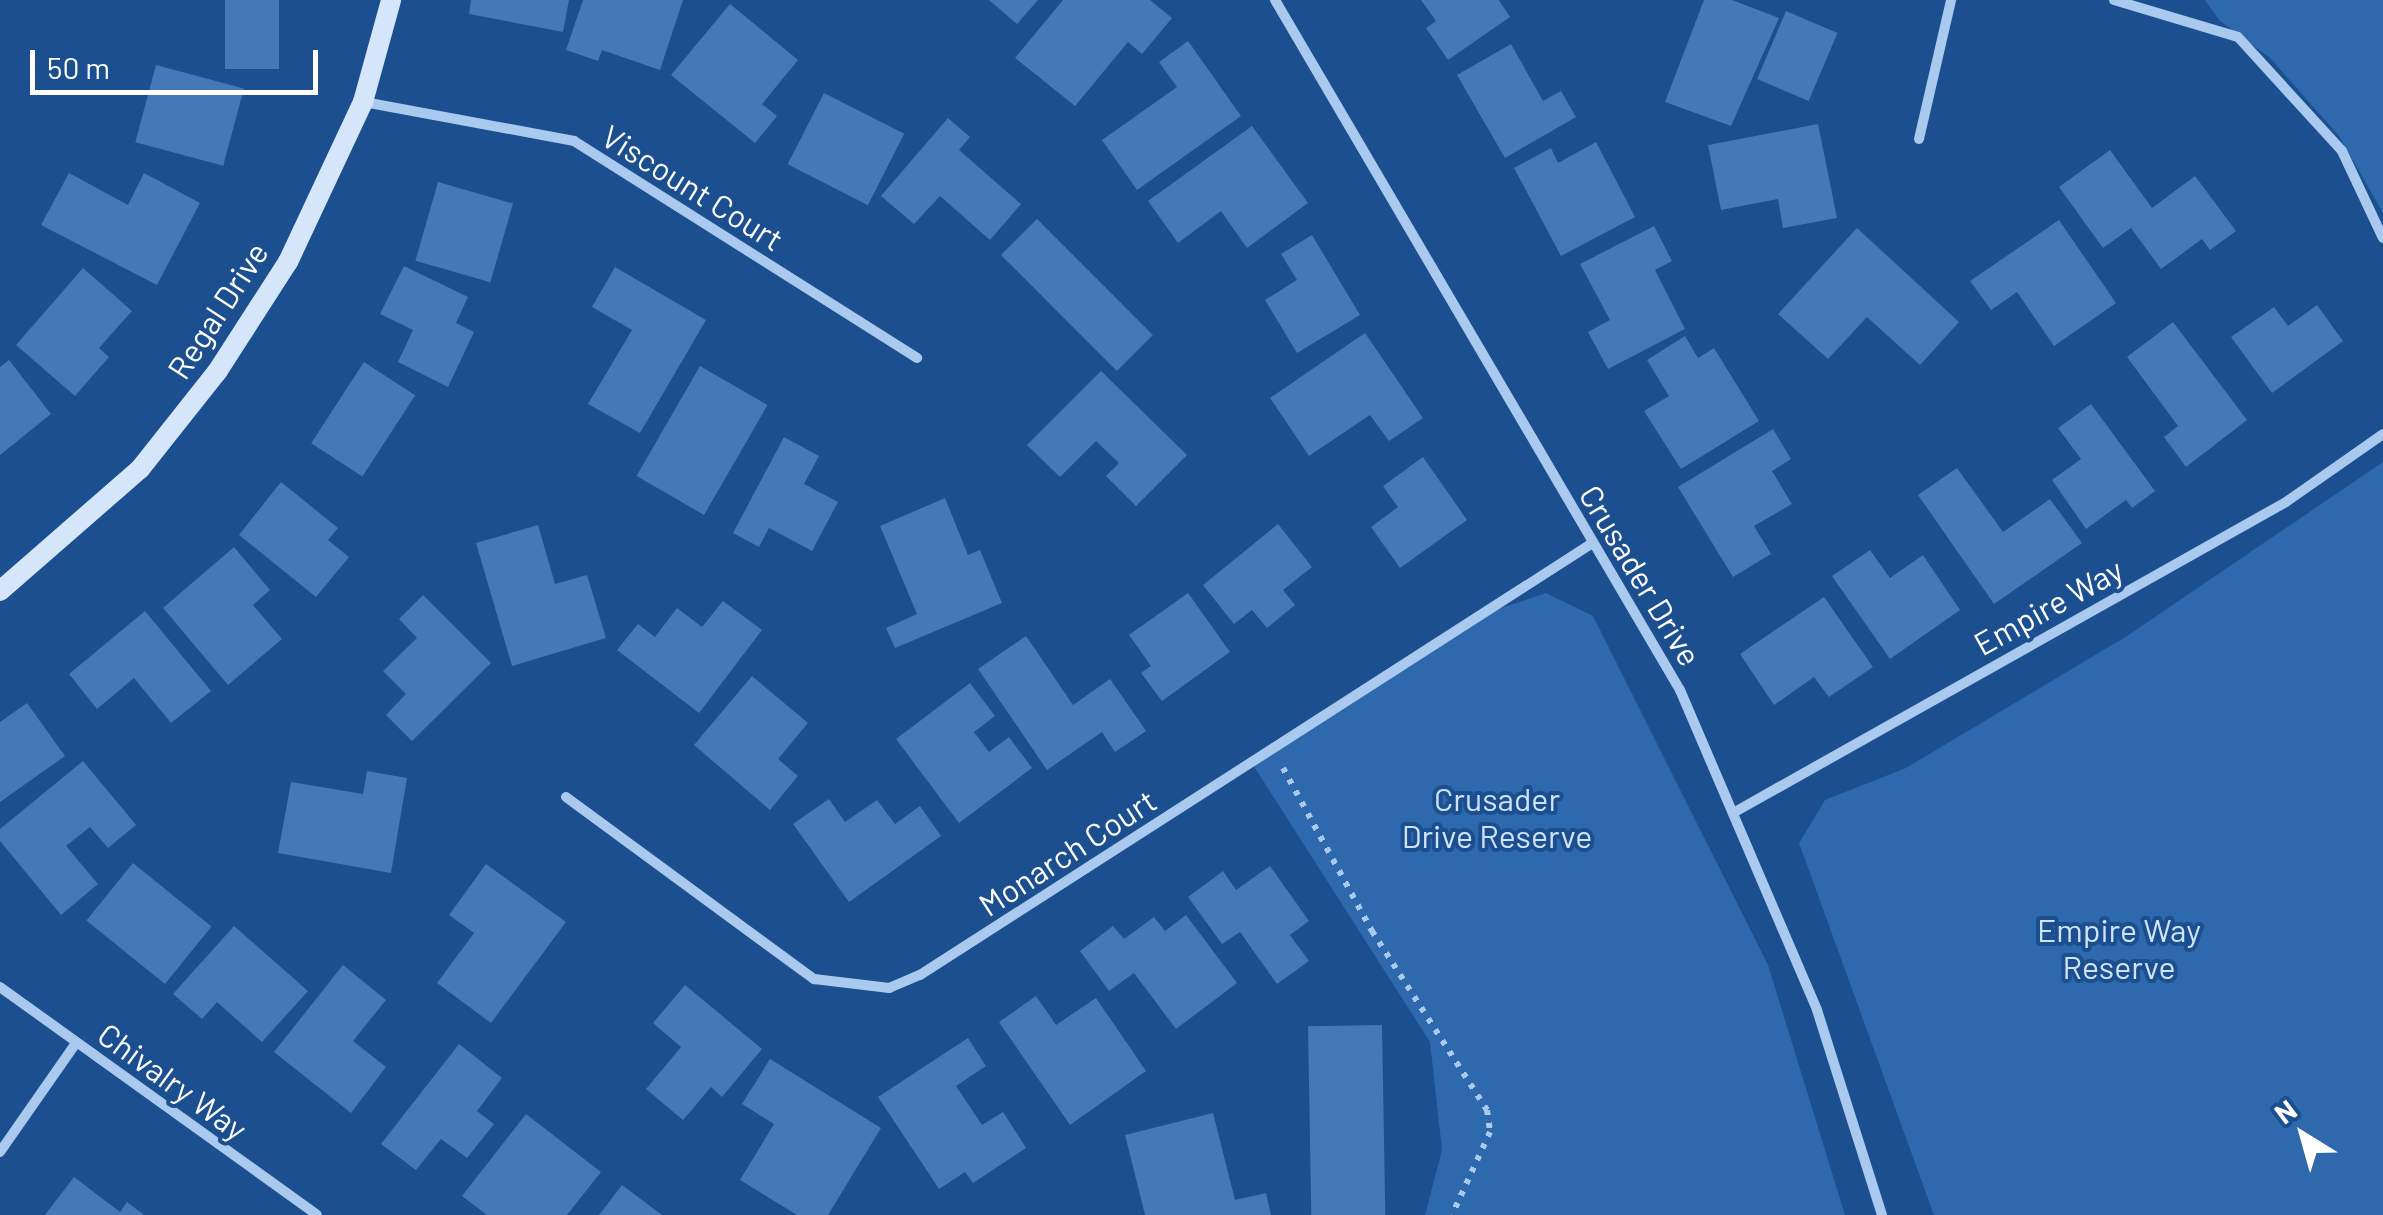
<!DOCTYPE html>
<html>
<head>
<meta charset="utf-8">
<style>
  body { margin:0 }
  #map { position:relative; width:2383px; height:1215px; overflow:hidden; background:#1b4f8f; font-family:Barlow,sans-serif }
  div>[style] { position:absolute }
  .green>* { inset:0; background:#2e69ad }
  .building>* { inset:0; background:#4478b7; transform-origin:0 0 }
  .path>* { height:6px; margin-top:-3px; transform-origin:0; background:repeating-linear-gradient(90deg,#a9c9ee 0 5px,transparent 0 13px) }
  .street>* { height:10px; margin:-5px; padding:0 5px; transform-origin:5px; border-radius:5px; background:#a9c9ee }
  .secondary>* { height:20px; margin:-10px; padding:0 10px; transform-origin:10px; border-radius:10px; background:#d6e6fa }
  span { translate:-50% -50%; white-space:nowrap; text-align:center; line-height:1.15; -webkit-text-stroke:8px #1b4f8f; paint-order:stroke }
  .street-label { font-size:32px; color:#fff }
  .park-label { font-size:32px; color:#cfe3fa }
  .north { position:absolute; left:2253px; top:1085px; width:100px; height:100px; -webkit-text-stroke:8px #1b4f8f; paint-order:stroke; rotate:323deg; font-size:28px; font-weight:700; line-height:40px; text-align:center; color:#fff }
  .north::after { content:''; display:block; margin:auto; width:35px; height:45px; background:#fff; clip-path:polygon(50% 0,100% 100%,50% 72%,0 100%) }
  .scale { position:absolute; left:30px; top:50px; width:288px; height:45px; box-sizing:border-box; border:5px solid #fff; border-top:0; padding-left:12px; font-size:30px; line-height:35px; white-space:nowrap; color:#fff; -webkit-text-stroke:8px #1b4f8f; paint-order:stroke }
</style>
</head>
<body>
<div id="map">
  <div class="green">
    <div style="clip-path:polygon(2205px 0,2383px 0,2383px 213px,2339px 136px,2270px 58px,2219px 20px)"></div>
    <div style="clip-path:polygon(2383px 462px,2383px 1215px,1934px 1215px,1799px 843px,1825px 800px,1906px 768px,2127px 636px)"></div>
    <div style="clip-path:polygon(1546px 593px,1593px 616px,1768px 965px,1845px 1215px,1425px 1215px,1442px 1150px,1430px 1042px,1253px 765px,1477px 616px)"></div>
  </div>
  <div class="building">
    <div style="left:225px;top:0;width:54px;height:69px"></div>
    <div style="clip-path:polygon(471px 0,569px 0,563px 32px,469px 14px)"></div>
    <div style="clip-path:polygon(583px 0,683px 0,660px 70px,602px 50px,598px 61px,566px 50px)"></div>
    <div style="clip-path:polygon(989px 0,1038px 0,1017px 24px)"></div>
    <div style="clip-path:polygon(1063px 0,1150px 0,1172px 18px,1142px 54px,1128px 42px,1075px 106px,1015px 58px)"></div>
    <div style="clip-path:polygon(1421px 0,1499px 0,1510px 17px,1448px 60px,1426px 28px,1436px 21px)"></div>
    <div style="clip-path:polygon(1704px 0,1732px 0,1779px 18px,1731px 126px,1665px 102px)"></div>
    <div style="clip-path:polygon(730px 4px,798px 60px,762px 104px,777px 116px,755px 143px,671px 75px)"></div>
    <div style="left:1786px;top:11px;width:56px;height:74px;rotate:23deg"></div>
    <div style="clip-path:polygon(1188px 41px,1241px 116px,1137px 190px,1102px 140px,1177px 87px,1159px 62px)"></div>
    <div style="clip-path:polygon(1511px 44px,1543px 101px,1561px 91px,1576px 117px,1505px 158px,1457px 75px)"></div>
    <div style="left:156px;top:65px;width:91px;height:80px;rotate:15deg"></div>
    <div style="left:824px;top:93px;width:90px;height:80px;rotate:27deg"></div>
    <div style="clip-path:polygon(948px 118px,970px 137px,959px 150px,1021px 204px,990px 240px,940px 196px,914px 224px,881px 196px)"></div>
    <div style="clip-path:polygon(1818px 124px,1837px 218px,1783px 228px,1778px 199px,1721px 210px,1708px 145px)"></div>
    <div style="clip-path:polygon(1252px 126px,1308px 203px,1247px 248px,1221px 211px,1178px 243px,1148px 201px)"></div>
    <div style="clip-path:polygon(1596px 142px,1635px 217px,1561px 256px,1514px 168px,1551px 148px,1558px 163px)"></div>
    <div style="clip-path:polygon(2110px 150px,2152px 208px,2195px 176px,2236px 231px,2210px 250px,2202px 239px,2161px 269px,2131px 228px,2103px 248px,2059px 187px)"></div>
    <div style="clip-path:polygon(69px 173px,128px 205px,144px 173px,200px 203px,157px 285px,41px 225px)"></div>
    <div style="left:438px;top:182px;width:78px;height:82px;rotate:16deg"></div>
    <div style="left:1037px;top:219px;width:164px;height:51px;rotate:45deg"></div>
    <div style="clip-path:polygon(2059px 220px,2116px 303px,2054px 346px,2017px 292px,1991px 310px,1970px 281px)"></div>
    <div style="clip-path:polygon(1654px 226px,1672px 261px,1655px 270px,1685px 329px,1608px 369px,1588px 332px,1610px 320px,1580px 264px)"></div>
    <div style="clip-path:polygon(1857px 228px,1959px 322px,1920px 365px,1867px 317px,1828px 359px,1778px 314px)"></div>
    <div style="clip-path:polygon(1312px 235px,1360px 315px,1297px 353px,1265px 300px,1297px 280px,1281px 254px)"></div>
    <div style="clip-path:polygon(404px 266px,468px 297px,456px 323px,474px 332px,448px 387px,398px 362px,413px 330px,380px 314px)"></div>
    <div style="clip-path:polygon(615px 267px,706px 320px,640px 433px,588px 404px,632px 330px,592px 307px)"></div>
    <div style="clip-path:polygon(83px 268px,132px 311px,99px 348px,109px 357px,75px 396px,16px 345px)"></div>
    <div style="clip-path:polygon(2317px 305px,2343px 341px,2272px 393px,2231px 337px,2274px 307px,2288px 326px)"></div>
    <div style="clip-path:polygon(2173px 322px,2247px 420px,2186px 467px,2164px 437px,2178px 426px,2127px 357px)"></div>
    <div style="clip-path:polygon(1365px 333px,1423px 418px,1389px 441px,1370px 415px,1309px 456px,1270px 398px)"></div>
    <div style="clip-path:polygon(1685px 336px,1698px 358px,1714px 348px,1759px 421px,1681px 469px,1644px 411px,1669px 396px,1647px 360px)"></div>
    <div style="clip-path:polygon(9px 360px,51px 414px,0 455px,0 367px)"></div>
    <div style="left:364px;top:362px;width:61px;height:97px;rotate:33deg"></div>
    <div style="left:700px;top:366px;width:78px;height:127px;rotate:30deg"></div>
    <div style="clip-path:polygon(1101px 371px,1187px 455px,1136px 506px,1106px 476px,1119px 463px,1096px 441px,1060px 477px,1027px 445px)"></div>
    <div style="clip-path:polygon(2091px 404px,2155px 491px,2132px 508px,2126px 500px,2086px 529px,2052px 480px,2081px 459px,2058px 428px)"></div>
    <div style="clip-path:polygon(1773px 429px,1791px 459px,1772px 471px,1792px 504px,1754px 526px,1771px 554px,1733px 577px,1678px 487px)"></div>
    <div style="clip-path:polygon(784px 437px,819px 456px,804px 484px,838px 502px,812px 551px,769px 528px,759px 547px,733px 533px)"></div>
    <div style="clip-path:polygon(1423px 457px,1467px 520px,1400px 568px,1371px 527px,1398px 507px,1383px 486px)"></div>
    <div style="clip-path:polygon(1957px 468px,2003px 532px,2050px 499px,2082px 543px,1994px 604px,1918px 495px)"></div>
    <div style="clip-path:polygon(281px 482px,338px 528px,328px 540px,349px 557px,316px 597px,239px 535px)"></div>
    <div style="clip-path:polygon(945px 498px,968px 555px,980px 550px,1002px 603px,895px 648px,886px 628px,917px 614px,880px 526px)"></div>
    <div style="clip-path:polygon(1278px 524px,1312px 567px,1283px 590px,1295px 605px,1267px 628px,1252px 610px,1234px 624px,1203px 585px)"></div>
    <div style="clip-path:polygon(538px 525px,555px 584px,587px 575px,606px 638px,512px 666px,476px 543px)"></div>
    <div style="clip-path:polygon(234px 547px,270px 590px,253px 605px,282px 639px,228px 685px,163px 608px)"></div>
    <div style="clip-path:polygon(1870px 550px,1890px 578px,1923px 555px,1960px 610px,1890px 659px,1832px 576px)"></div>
    <div style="clip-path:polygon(1188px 593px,1230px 652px,1162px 701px,1141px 673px,1151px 666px,1129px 635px)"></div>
    <div style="clip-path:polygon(423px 595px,491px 663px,412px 741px,386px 715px,406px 694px,383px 671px,417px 638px,399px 619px)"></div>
    <div style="clip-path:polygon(1824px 597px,1873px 667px,1829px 697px,1814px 677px,1774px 705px,1740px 654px)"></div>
    <div style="clip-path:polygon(723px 601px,762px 630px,699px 713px,617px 650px,638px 624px,655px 637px,677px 608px,702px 627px)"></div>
    <div style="clip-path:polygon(145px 611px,211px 691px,171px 723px,134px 678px,97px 709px,69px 674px)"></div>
    <div style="clip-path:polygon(1026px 636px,1073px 705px,1110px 679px,1146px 731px,1115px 752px,1102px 732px,1047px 770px,978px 669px)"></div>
    <div style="clip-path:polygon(752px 676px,808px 723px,778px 759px,798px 776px,770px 810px,694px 745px)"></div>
    <div style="clip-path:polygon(970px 683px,995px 716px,974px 732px,989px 752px,1009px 737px,1032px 768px,959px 823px,896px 739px)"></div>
    <div style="clip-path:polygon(27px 703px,65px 756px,0 802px,0 722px)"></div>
    <div style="clip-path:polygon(83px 761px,136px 825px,108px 848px,90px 827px,66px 846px,98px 884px,61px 915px,0 841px,0 829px)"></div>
    <div style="clip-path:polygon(367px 771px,407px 778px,391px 873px,278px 853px,291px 782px,363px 794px)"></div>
    <div style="clip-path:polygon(829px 799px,845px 822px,877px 800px,895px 824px,920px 806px,941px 836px,849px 902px,793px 824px)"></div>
    <div style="left:133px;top:863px;width:101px;height:74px;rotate:39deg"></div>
    <div style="clip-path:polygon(486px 864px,566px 922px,491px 1023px,437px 983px,474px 933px,449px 915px)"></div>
    <div style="clip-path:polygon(1270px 866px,1309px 921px,1290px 935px,1309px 961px,1277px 984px,1240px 932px,1222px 944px,1188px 897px,1223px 871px,1236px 890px)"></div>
    <div style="clip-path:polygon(1186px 915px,1237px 983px,1176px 1029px,1134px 973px,1109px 991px,1080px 951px,1113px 926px,1124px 939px,1154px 917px,1165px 931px)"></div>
    <div style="clip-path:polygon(234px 926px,308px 991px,262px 1042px,217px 1002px,202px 1019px,173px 994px)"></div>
    <div style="clip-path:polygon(343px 965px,386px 1000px,353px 1041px,386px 1067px,351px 1113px,274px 1052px)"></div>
    <div style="clip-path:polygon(685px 985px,762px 1049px,722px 1097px,711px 1087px,683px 1120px,646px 1089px,681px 1047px,653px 1023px)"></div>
    <div style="clip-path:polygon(1036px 996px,1056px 1025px,1096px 998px,1146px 1071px,1070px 1125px,999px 1022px)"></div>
    <div style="left:1382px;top:1025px;width:190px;height:74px;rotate:89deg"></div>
    <div style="clip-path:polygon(968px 1038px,986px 1066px,956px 1086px,982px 1125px,1003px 1112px,1026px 1148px,973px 1183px,965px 1172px,939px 1189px,878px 1097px)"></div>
    <div style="clip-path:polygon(459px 1044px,502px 1078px,477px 1111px,494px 1124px,467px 1158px,441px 1139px,416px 1170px,381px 1144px)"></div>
    <div style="clip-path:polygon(770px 1059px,881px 1128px,828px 1215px,797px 1215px,740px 1180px,774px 1124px,742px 1104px)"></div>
    <div style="clip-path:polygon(1213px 1113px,1235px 1200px,1266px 1193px,1271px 1215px,1145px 1215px,1125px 1135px)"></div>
    <div style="clip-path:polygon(526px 1114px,601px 1172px,567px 1215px,487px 1215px,462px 1196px)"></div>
    <div style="clip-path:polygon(74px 1177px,120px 1212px,127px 1202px,144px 1215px,45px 1215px)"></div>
    <div style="clip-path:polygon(622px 1185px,662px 1215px,599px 1215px)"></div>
  </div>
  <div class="path">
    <div style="left:1283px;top:768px;width:186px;rotate:61.4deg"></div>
    <div style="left:1372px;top:931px;width:213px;rotate:57.3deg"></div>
    <div style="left:1487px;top:1110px;width:22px;rotate:82deg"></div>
    <div style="left:1490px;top:1132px;width:91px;rotate:114.6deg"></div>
  </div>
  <div class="street">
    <div style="left:1275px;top:0;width:800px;rotate:59.59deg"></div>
    <div style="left:1680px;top:690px;width:348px;rotate:66.8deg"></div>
    <div style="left:1817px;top:1010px;width:215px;rotate:72.4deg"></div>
    <div style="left:2114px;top:0;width:129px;rotate:16.6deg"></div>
    <div style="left:2238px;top:37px;width:154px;rotate:47.6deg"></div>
    <div style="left:2342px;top:151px;width:96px;rotate:64.8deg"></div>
    <div style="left:364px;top:102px;width:214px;rotate:10.5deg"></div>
    <div style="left:574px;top:141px;width:406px;rotate:32.3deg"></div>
    <div style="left:1919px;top:139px;width:143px;rotate:-77deg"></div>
    <div style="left:566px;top:797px;width:308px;rotate:36.3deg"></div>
    <div style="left:814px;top:979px;width:76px;rotate:6.8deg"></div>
    <div style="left:889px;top:988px;width:34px;rotate:-23deg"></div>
    <div style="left:920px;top:975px;width:797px;rotate:-32.71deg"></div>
    <div style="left:1733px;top:813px;width:634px;rotate:-29.35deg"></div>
    <div style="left:2286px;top:502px;width:118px;rotate:-35deg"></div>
    <div style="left:0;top:987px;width:390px;rotate:35.7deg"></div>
    <div style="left:0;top:1152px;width:133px;rotate:-55.1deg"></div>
  </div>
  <div class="secondary">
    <div style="left:0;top:591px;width:186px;rotate:-41.1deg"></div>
    <div style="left:140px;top:469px;width:124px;rotate:-51.6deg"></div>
    <div style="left:217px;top:372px;width:131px;rotate:-57.2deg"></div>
    <div style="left:288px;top:262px;width:177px;rotate:-64.9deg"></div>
    <div style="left:363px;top:102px;width:106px;rotate:-74.6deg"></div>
  </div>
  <div class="street-label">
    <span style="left:693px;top:187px;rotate:32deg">Viscount Court</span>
    <span style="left:217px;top:310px;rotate:-57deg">Regal Drive</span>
    <span style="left:1641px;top:575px;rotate:59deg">Crusader Drive</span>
    <span style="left:2048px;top:606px;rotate:-29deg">Empire Way</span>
    <span style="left:1067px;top:852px;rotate:-33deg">Monarch Court</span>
    <span style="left:173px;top:1081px;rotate:36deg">Chivalry Way</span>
  </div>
  <div class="park-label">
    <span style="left:1497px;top:817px">Crusader<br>Drive Reserve</span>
    <span style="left:2119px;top:948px">Empire Way<br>Reserve</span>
  </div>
  <div class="north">N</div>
  <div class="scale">50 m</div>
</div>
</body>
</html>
